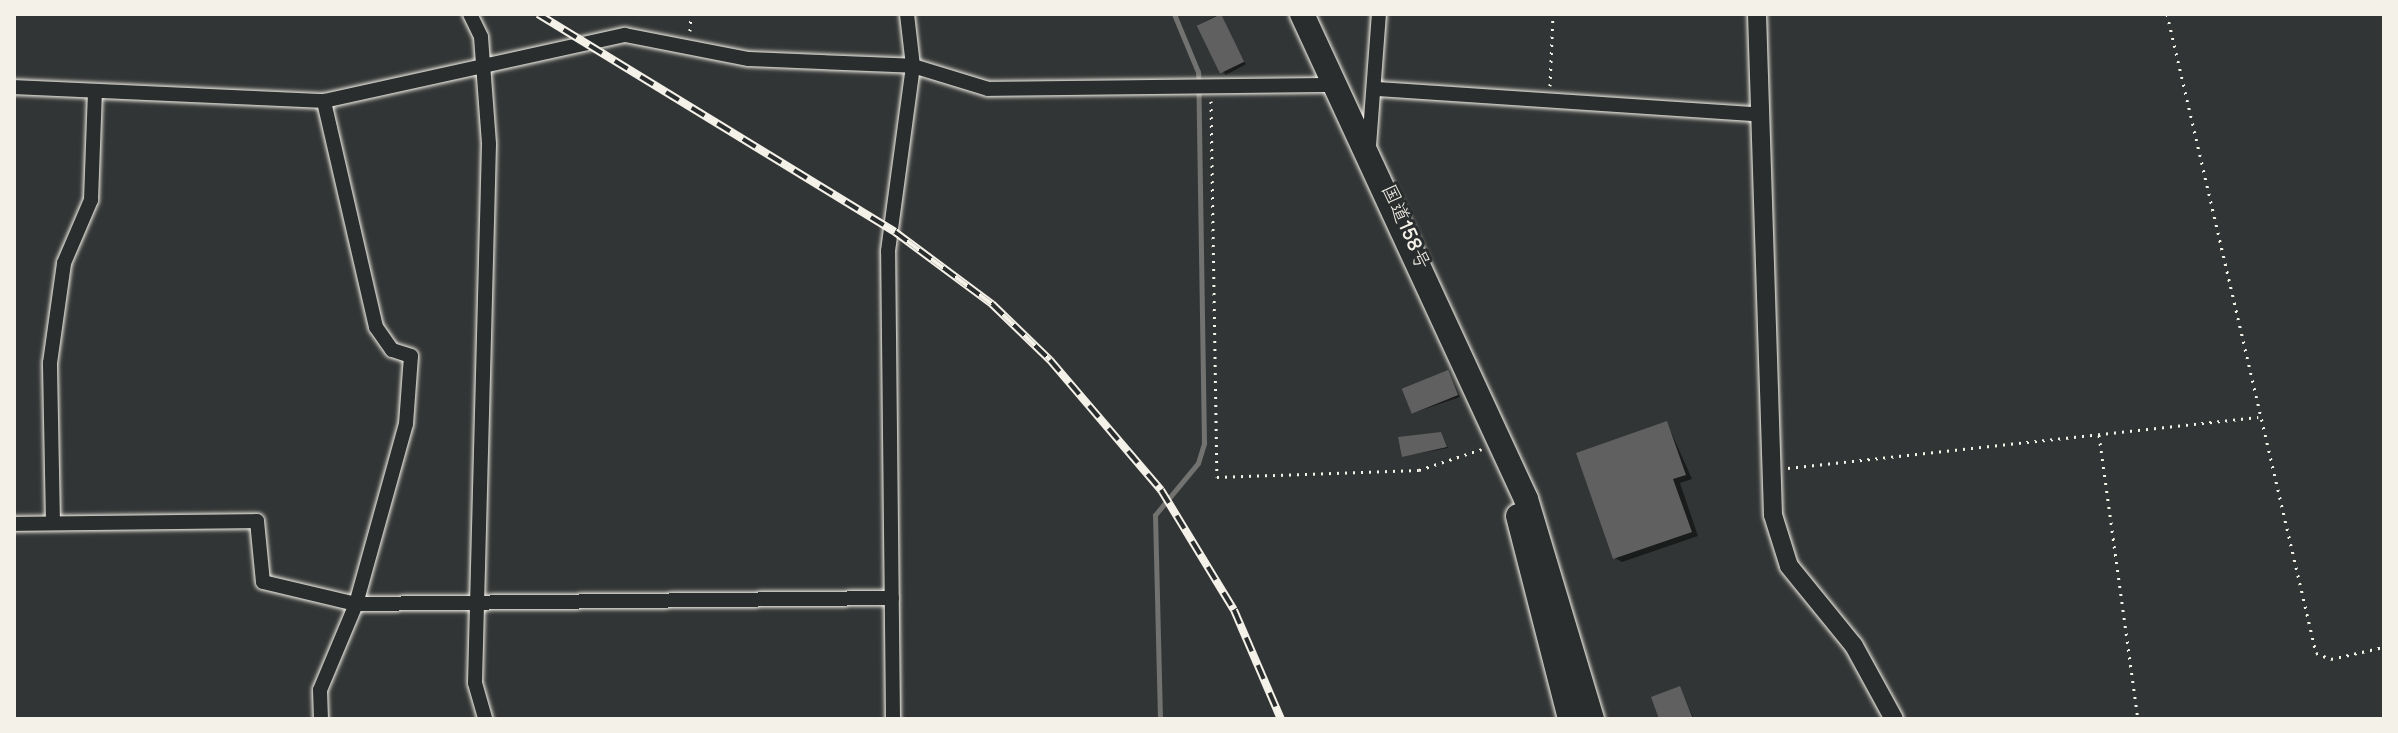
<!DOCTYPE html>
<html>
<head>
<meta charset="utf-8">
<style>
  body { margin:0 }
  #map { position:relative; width:2398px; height:733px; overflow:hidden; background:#323535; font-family:"Balsamiq Sans","Klee One",sans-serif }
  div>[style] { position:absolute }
  .shadow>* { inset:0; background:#0007; transform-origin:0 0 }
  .stream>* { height:5px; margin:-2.5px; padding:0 2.5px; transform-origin:2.5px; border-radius:2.5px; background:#727370 }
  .building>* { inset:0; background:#5f605f; transform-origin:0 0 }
  .path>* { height:3px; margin-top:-1.5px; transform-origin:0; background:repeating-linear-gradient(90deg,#f4f1e8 0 2px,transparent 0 8px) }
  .roads { filter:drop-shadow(0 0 2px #f4f1e8) drop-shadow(0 0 2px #f4f1e8) }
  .minor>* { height:14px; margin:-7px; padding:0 7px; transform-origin:7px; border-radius:7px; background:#2a2d2e }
  .tertiary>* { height:18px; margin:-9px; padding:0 9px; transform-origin:9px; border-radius:9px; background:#2a2d2e }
  .trunk>* { height:24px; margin:-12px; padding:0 12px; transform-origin:12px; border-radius:12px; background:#2a2d2e }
  .rail>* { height:8px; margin-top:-4px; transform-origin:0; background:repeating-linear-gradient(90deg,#2a2d2e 0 15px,#f4f1e8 0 30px); box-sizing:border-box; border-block:2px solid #f4f1e8 }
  span { translate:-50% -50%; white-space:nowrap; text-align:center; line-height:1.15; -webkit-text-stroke:6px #2a2d2e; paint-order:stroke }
  .street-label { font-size:20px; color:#f4f1e8 }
  .frame { position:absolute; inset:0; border:16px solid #f4f1e8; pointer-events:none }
</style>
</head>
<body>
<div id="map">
  <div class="shadow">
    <div style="left:1219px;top:14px;width:57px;height:23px;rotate:62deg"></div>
    <div style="clip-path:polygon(1448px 372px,1460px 397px,1413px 413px)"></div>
    <div style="clip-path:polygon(1667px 423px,1692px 479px,1680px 483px,1698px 536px,1622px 562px,1615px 558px)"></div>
    <div style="clip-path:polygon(1441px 434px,1448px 448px,1404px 456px)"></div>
    <div style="clip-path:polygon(1680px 688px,1694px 719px,1661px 719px)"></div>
  </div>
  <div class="stream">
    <div style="left:1160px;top:719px;width:204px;rotate:-91.4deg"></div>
    <div style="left:1155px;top:515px;width:67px;rotate:-50.4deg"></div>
    <div style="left:1198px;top:463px;width:21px;rotate:-73deg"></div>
    <div style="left:1204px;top:443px;width:371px;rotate:-90.9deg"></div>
    <div style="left:1198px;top:72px;width:63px;rotate:-112.5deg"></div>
  </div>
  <div class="building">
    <div style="left:1221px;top:14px;width:53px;height:27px;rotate:64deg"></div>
    <div style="left:1448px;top:370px;width:27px;height:50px;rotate:68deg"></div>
    <div style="clip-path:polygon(1667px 421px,1686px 475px,1673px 479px,1692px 532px,1613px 559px,1576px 453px)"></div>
    <div style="clip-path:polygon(1441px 432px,1447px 447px,1402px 457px,1398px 437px)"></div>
    <div style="clip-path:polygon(1680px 686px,1693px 719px,1659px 719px,1651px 697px)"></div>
  </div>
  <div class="path">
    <div style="left:2167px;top:14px;width:656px;rotate:76.87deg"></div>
    <div style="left:2316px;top:653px;width:16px;rotate:22deg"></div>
    <div style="left:2331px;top:659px;width:54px;rotate:-12.8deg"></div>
    <div style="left:690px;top:31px;width:17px;rotate:-87deg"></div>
    <div style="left:1550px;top:86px;width:72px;rotate:-87.6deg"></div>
    <div style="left:1211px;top:101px;width:376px;rotate:89.1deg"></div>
    <div style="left:1217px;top:477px;width:202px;rotate:-2deg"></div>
    <div style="left:1419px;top:470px;width:66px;rotate:-18.4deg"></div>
    <div style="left:2099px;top:435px;width:287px;rotate:82.2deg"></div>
    <div style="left:1788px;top:468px;width:473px;rotate:-6.2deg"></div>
  </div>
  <div class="roads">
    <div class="minor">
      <div style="left:470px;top:14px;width:25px;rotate:64deg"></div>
      <div style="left:481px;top:37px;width:107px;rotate:85.7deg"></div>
      <div style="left:489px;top:144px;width:539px;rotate:91.49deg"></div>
      <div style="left:475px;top:683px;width:37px;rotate:74deg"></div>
      <div style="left:14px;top:87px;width:310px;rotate:2.6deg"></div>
      <div style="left:324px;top:101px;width:308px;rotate:-12.4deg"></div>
      <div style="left:625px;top:35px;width:126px;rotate:11deg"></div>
      <div style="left:749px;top:59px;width:164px;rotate:2.4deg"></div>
      <div style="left:913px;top:66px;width:78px;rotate:17deg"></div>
      <div style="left:988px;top:89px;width:350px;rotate:-0.7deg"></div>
      <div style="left:1377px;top:89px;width:380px;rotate:3.8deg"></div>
      <div style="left:1369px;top:146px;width:132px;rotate:-85.7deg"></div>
      <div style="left:53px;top:523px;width:160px;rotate:-91.1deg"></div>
      <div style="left:50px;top:363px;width:101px;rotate:-82deg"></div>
      <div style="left:64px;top:263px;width:69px;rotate:-66.8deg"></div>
      <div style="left:91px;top:200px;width:108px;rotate:-87.9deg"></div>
      <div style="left:14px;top:524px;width:243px;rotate:-0.7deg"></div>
      <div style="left:257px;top:521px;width:61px;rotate:84.4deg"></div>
      <div style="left:263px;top:582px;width:96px;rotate:13.3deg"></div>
      <div style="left:356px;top:604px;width:536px;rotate:-0.64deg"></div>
      <div style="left:321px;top:719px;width:29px;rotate:-92deg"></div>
      <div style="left:320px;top:690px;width:93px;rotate:-67.3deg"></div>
      <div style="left:356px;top:604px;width:187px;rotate:-74.5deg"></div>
      <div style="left:406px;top:424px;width:68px;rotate:-85.8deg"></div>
      <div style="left:411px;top:356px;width:20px;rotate:-162deg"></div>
      <div style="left:392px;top:350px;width:28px;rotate:-125deg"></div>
      <div style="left:376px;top:327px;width:232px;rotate:-103deg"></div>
      <div style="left:893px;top:719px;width:468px;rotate:-90.6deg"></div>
      <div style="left:888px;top:251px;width:187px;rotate:-82.3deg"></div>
      <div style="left:913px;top:66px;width:52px;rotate:-96.6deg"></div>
    </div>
    <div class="tertiary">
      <div style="left:1757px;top:14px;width:501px;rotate:88.17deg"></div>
      <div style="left:1773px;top:515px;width:53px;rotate:72.6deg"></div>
      <div style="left:1789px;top:566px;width:103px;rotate:50.9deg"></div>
      <div style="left:1854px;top:646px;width:83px;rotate:61.3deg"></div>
    </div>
    <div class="trunk">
      <div style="left:1302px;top:14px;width:534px;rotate:65.21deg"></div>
      <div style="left:1526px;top:499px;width:230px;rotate:73.3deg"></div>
      <div style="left:1518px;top:516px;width:210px;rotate:75.6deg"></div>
    </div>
  </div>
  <div class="rail">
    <div style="left:538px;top:14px;width:418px;rotate:31.4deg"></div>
    <div style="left:895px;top:232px;width:121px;rotate:36.6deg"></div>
    <div style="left:992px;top:304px;width:81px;rotate:44deg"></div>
    <div style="left:1050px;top:360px;width:171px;rotate:49.5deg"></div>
    <div style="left:1161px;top:490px;width:140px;rotate:58.7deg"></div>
    <div style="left:1234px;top:610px;width:119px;rotate:66.7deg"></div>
  </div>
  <div class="street-label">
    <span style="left:1405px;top:227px;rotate:66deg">国道158号</span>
  </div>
  <div class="frame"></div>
</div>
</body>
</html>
